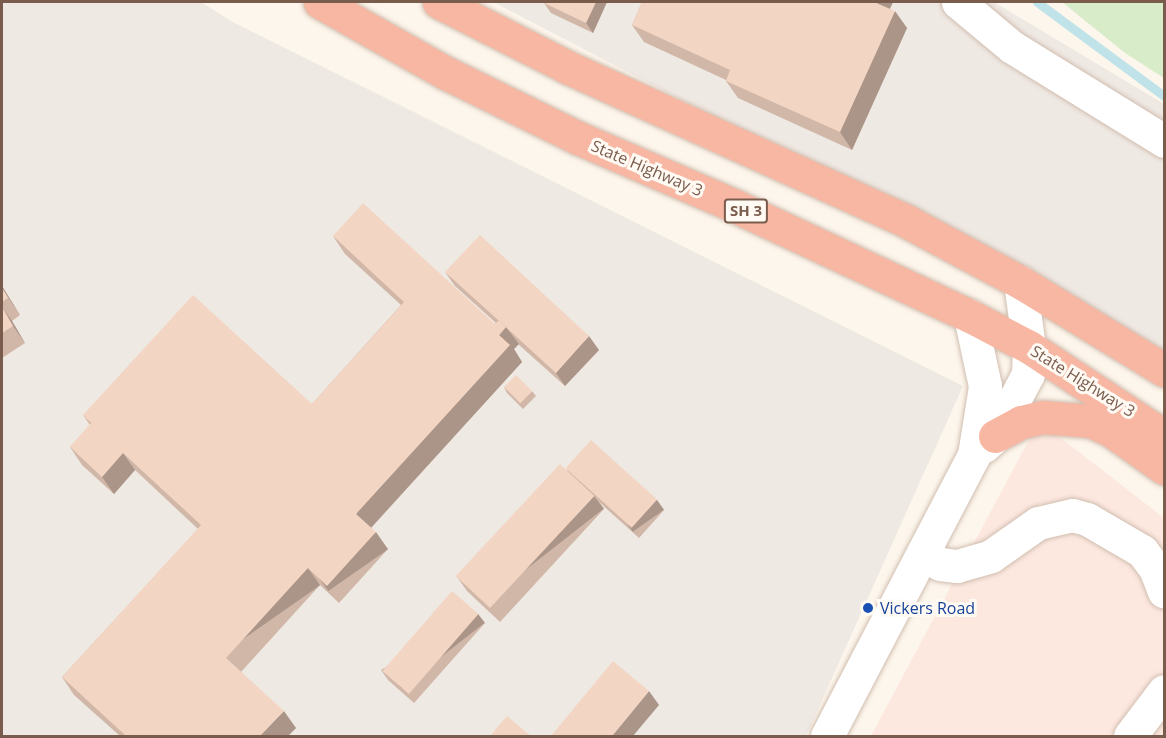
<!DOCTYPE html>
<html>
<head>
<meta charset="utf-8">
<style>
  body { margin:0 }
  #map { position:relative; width:1166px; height:738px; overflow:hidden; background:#fdf6ec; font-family:"Open Sans",sans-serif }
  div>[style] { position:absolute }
  .commercial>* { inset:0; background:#fde8e0 }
  .industrial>* { inset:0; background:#efe9e4 }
  .green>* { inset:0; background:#d8ecc9 }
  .stream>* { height:9px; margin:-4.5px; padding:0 4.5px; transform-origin:4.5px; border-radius:4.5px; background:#bfe3e8 }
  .roads { filter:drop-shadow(0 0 2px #d1beb0) drop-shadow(0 0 2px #d1beb0) }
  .minor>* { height:33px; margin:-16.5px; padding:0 16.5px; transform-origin:16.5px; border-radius:16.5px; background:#fff }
  .highway>* { height:33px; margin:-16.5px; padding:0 16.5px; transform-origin:16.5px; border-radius:16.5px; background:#f7b7a3 }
  .wall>* { inset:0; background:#d1b7a8 }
  .shaded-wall>* { inset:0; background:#aa9588; transform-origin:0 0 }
  .building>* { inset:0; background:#f3d5c3; transform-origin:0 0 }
  .dots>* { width:16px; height:16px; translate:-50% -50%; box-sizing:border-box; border:3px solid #fffaf3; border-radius:50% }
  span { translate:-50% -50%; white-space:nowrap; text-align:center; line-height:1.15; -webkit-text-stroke:6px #fffaf3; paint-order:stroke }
  .shield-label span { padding:2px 4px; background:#fffaf3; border:2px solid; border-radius:4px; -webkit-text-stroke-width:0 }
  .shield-label { font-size:15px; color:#7a5c4d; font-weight:700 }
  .street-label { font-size:16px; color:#7a5c4d }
  .transit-label { font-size:16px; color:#164399 }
  .left { translate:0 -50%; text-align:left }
  .frame { position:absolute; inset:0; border:3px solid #7a5c4d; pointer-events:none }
</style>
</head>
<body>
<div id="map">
  <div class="commercial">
    <div style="clip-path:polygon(1039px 421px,1164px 518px,1164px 736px,871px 736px)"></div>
  </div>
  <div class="industrial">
    <div style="clip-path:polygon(2px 2px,201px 2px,231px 21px,963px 386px,806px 736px,2px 736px)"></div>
    <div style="clip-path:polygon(493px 2px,994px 2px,1164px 104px,1164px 362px,1100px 317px)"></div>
  </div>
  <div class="green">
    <div style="clip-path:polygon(1062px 2px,1164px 2px,1164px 78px,1125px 53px)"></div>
  </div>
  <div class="stream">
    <div style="left:1037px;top:2px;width:158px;rotate:36.5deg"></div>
  </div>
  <div class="roads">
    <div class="minor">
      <div style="left:958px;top:2px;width:70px;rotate:39.8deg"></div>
      <div style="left:1012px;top:47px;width:179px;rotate:31.7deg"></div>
      <div style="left:984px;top:446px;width:15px;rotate:-42deg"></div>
      <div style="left:995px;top:436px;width:70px;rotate:-62deg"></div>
      <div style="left:1028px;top:374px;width:27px;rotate:-88deg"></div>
      <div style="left:1029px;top:347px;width:66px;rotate:-97.9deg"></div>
      <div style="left:924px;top:555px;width:18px;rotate:29deg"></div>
      <div style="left:940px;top:564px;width:17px;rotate:7deg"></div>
      <div style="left:957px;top:566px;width:35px;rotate:-16deg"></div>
      <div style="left:991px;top:556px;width:57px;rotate:-35.1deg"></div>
      <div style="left:1038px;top:523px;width:35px;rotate:-13deg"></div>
      <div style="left:1072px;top:515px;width:16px;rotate:15deg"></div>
      <div style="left:1087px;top:519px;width:64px;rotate:30.2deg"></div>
      <div style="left:1142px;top:551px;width:21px;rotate:53deg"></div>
      <div style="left:1155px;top:568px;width:25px;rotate:69deg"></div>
      <div style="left:827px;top:736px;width:317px;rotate:-62.4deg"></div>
      <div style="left:974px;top:455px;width:70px;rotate:-80.9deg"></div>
      <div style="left:985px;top:386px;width:72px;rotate:-102.1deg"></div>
      <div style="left:1130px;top:736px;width:56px;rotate:-52.9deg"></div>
    </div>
    <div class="highway">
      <div style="left:320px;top:2px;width:147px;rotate:29.4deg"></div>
      <div style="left:448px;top:74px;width:145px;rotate:26.2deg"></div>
      <div style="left:578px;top:138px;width:171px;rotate:23.4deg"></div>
      <div style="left:735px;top:206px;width:259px;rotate:25.1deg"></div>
      <div style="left:970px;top:316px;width:67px;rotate:27.7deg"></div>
      <div style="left:1029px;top:347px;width:162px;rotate:33.4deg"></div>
      <div style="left:439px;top:2px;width:144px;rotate:26.9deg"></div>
      <div style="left:567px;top:67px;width:375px;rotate:24.4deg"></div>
      <div style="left:908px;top:222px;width:127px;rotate:28.2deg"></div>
      <div style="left:1020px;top:282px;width:169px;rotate:31.4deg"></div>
      <div style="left:995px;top:436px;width:30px;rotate:-28deg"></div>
      <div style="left:1021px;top:422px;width:23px;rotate:-13deg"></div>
      <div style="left:1043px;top:417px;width:48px;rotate:4.8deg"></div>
      <div style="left:1091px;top:421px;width:23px;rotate:25deg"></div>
      <div style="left:1112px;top:431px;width:64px;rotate:35.4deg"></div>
    </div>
  </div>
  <div class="wall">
    <div style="clip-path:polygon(545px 2px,607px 2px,593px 33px,551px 13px,544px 3px)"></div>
    <div style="clip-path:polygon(642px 2px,893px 2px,890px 9px,907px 28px,852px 150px,738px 98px,726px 81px,726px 80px,644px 42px,632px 25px)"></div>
    <div style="clip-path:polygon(333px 236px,495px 324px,496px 323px,455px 286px,445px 272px,599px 350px,565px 386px,518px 344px,514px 349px,522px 362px,371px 528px,388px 549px,339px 603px,320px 585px,241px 672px,296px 728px,288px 736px,120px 736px,74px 695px,62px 677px,198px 529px,135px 470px,114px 494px,82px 465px,70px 447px,90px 425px,83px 415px,312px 404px,401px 305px,345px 254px)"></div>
    <div style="clip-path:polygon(2px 286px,20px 315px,12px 321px,25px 343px,2px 358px)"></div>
    <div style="clip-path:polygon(504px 387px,532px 391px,536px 396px,523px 409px,507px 393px)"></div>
    <div style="clip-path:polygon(567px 470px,657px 500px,664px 510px,639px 538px,598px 501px,604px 509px,500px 622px,467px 591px,457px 577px)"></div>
    <div style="clip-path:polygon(478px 614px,485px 623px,414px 703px,388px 680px,381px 670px)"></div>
  </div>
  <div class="shaded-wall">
    <div style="clip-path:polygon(596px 2px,607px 2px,593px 33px,586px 23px)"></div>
    <div style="clip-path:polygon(874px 2px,893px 2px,885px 19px)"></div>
    <div style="clip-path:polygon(895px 11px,907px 28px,852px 150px,840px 132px)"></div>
    <div style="clip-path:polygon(2px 286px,20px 315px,2px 288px)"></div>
    <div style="clip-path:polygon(2px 307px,12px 321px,25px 343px,13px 326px)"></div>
    <div style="clip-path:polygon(506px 327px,519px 344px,514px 349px,522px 362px,368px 531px,356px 514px)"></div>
    <div style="clip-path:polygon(589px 336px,599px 350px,565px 386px,556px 373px)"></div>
    <div style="clip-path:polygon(123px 453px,135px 470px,114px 494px,102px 477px)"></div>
    <div style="left:594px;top:496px;width:16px;height:152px;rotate:52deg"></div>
    <div style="left:657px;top:500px;width:12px;height:38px;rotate:55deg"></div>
    <div style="left:376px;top:532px;width:21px;height:73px;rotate:55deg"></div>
    <div style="left:308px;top:568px;width:21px;height:122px;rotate:55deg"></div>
    <div style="left:478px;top:614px;width:11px;height:106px;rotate:52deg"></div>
    <div style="clip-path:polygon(649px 691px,659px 705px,633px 736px,612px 736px)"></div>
    <div style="clip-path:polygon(284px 711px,296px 728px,288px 736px,260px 736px)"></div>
  </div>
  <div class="building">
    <div style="clip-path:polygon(545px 2px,596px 2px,586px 23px,544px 3px)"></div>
    <div style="clip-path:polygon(642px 2px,874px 2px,895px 11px,840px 132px,726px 81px,730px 70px,632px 25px)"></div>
    <div style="clip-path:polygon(363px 203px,495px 324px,499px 320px,506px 327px,499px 335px,510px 345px,356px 514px,376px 532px,327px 586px,308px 568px,226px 658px,284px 711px,260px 736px,126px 736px,62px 677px,201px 525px,123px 453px,102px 477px,70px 447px,91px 423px,83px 415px,193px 295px,312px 404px,404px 302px,333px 236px)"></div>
    <div style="clip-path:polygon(480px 235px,589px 336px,556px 373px,509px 330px,499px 320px,498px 320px,445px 272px)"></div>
    <div style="clip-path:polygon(2px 288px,8px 298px,2px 302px)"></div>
    <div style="clip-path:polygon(2px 307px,13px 326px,2px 333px)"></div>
    <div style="left:516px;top:375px;width:23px;height:17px;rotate:45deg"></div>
    <div style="left:591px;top:440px;width:89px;height:38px;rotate:42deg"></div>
    <div style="left:560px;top:464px;width:47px;height:153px;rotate:43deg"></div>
    <div style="left:452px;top:591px;width:35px;height:106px;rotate:41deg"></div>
    <div style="clip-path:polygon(613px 661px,649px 691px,612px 736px,551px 736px)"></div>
    <div style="clip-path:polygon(507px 716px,531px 736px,490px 736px)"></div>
  </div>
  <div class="dots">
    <div style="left:868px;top:608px;background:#1a4fb4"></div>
  </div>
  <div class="shield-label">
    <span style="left:746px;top:211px">SH 3</span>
  </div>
  <div class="street-label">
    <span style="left:647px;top:168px;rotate:23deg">State Highway 3</span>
    <span style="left:1083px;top:381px;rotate:32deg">State Highway 3</span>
  </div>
  <div class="transit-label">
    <span class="left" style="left:880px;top:608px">Vickers Road</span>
  </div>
  <div class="frame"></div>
</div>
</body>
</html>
